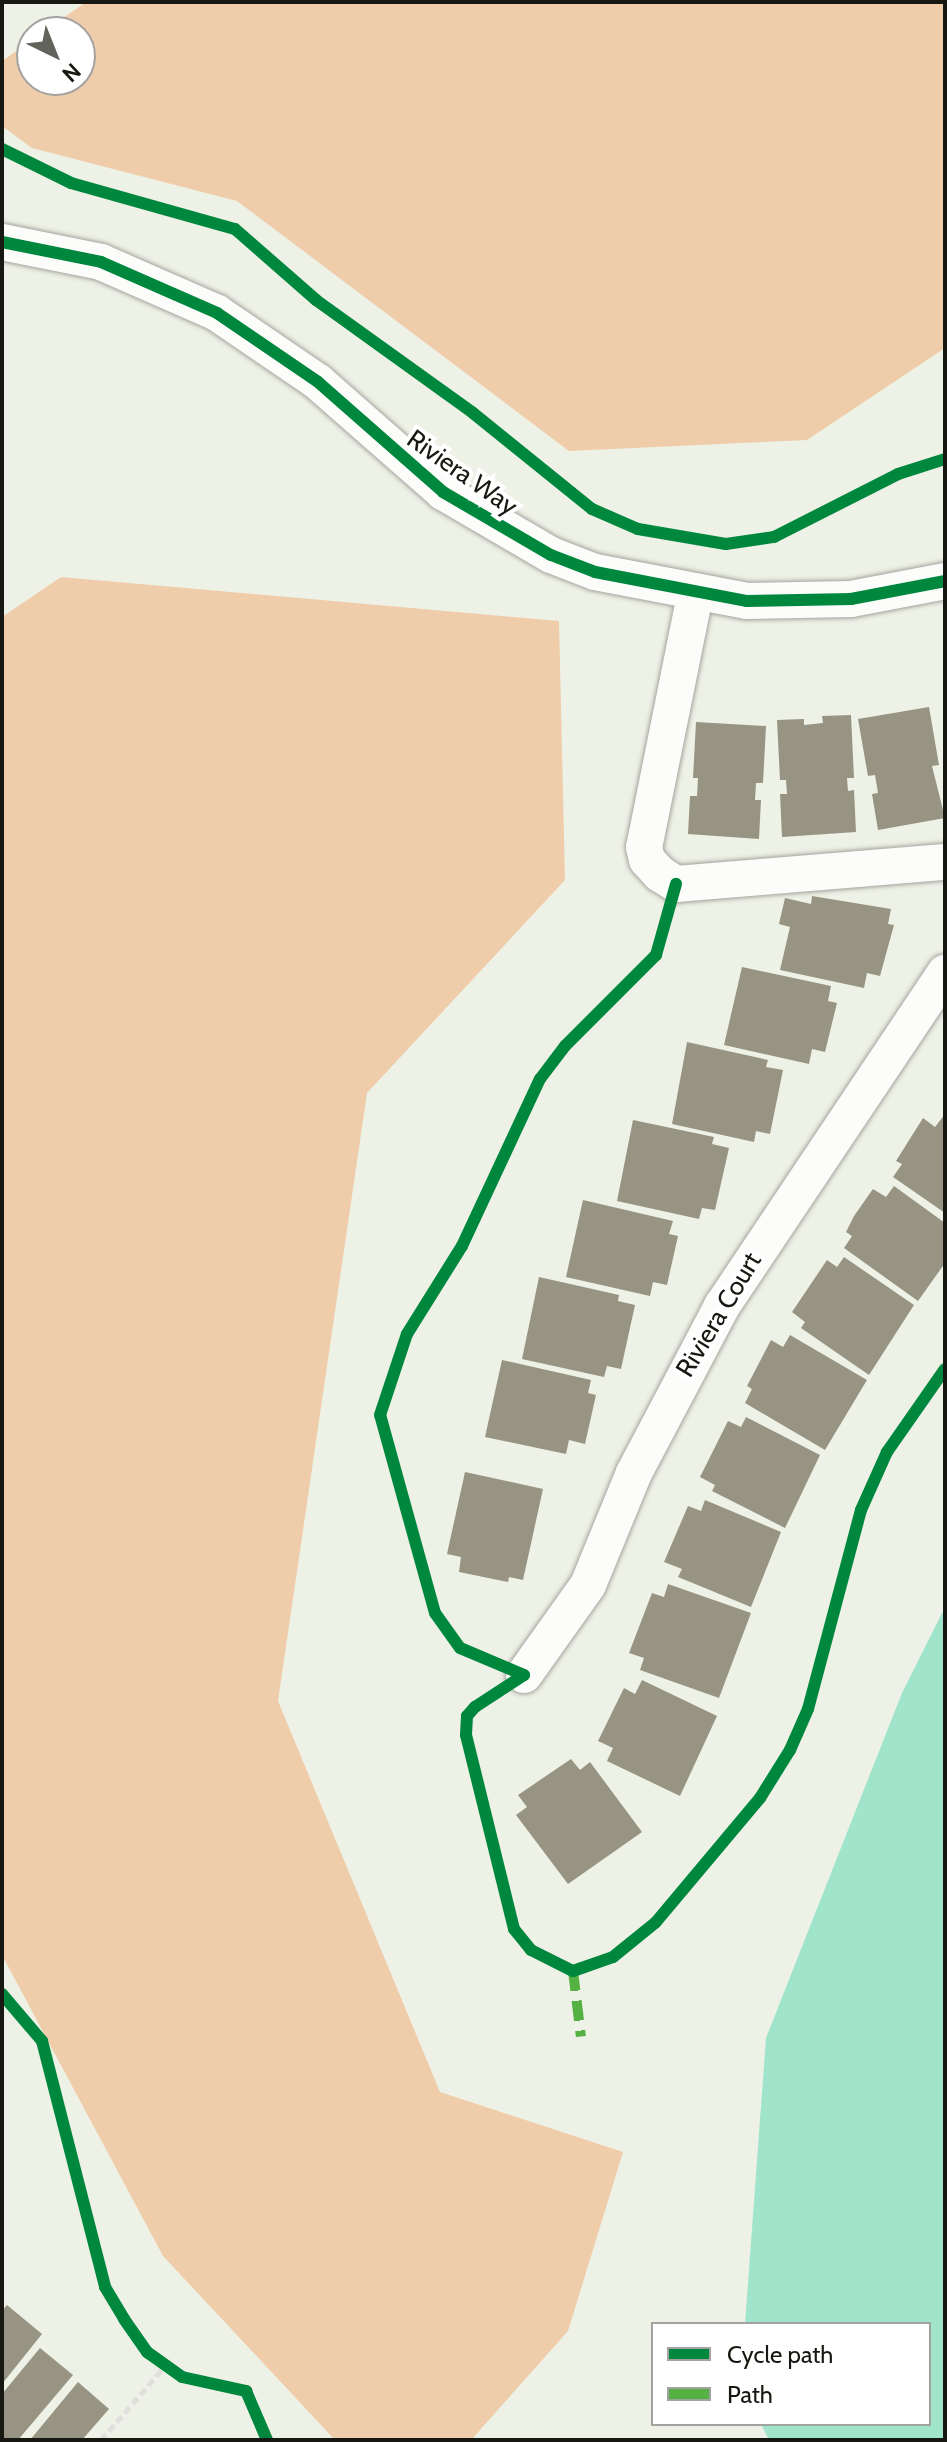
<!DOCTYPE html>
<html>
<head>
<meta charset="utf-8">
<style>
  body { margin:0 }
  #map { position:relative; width:947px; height:2442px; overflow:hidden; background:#eef1e6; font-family:Cabin,sans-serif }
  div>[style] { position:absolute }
  .forest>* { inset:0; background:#efcdaa }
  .water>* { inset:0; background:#a0e4cc }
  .building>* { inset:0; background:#979483 }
  .path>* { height:5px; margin-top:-2.5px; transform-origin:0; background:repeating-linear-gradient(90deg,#dfdfdc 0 8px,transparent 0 12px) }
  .roads { filter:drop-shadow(0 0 2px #a4a69e) drop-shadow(0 0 2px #a4a69e) }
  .minor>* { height:36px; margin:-18px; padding:0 18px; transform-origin:18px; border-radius:18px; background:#fcfdfb }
  .quiet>* { height:10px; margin-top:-5px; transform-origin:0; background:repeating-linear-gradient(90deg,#55b144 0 20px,transparent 0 30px) }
  .cycleway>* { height:12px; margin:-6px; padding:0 6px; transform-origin:6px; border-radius:6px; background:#00873e }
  span { translate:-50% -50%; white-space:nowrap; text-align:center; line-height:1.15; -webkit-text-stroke:8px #fff; paint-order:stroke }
  .street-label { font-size:26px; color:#171811 }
  .frame { position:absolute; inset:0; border:4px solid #171811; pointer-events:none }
  .legend { position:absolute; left:651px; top:2322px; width:280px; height:104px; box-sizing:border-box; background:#fff; border:2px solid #a2a3a0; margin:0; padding:10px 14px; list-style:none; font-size:24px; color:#171811 }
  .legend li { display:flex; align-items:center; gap:16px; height:40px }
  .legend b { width:40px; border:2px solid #a2a3a0 }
  .north { position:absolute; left:16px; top:16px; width:80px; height:80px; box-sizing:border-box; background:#fff; border:2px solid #a2a3a0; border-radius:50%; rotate:137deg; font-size:22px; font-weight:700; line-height:32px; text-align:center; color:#171811 }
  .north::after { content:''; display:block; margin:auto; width:28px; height:36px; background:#62645c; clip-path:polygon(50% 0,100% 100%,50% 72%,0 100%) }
</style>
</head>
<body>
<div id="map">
  <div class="forest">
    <div style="clip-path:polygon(86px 2px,945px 2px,945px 348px,807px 440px,569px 451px,237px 201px,32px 148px,2px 126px,2px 61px,32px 40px,32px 80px,80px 80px,80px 32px,43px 32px)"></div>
    <div style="clip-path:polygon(61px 577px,559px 621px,565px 880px,367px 1093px,278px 1701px,440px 2092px,623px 2152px,568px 2331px,471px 2440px,335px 2440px,163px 2256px,2px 1955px,2px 617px)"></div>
  </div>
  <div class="water">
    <div style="clip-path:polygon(945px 1607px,945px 2440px,769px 2440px,761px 2424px,929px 2424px,929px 2324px,745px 2324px,766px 2038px,902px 1693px)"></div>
  </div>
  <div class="building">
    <div style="clip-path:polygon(929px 707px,939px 765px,932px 766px,945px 818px,878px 830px,872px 794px,878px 793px,875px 775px,868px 776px,858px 719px)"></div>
    <div style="clip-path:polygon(851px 715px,854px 778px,847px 778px,848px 791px,854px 790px,856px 832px,782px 837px,780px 794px,787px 794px,786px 780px,780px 780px,777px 720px,804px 719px,804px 725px,823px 723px,822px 716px)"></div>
    <div style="clip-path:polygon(696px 722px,766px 726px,763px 783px,756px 783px,755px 800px,761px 800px,759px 839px,688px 834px,690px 796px,697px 796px,698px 778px,693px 778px)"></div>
    <div style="clip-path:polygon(812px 896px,891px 909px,888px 924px,894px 925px,880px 976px,867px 973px,864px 988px,780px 970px,790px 927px,779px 924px,785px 898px,811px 904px)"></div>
    <div style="clip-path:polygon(742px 967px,831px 986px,828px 1001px,837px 1003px,825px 1052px,812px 1049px,809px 1064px,724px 1045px)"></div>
    <div style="clip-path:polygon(687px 1042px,768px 1060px,766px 1067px,783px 1070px,770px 1134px,756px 1131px,754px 1142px,672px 1124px)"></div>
    <div style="clip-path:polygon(945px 1114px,945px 1213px,893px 1177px,902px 1164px,896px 1161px,923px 1118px,935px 1127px)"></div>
    <div style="clip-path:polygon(633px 1120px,714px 1137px,712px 1144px,729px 1148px,715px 1210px,702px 1208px,699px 1219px,617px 1201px)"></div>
    <div style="clip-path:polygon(894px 1186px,945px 1223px,945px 1263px,918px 1301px,844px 1248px,852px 1236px,846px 1232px,854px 1216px,873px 1189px,886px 1197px)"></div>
    <div style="clip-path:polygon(583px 1200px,673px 1221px,669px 1234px,678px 1236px,667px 1285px,653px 1282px,650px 1296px,566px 1277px)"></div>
    <div style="clip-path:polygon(844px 1257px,914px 1305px,869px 1375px,801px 1328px,805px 1322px,792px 1312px,827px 1260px,837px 1267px)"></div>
    <div style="clip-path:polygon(539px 1277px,619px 1295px,618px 1301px,635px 1305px,621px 1369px,607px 1366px,604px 1377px,522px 1359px)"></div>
    <div style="clip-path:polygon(790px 1335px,867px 1380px,825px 1450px,745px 1403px,752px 1389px,747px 1386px,771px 1340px,783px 1347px)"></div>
    <div style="clip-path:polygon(502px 1360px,591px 1380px,588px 1393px,596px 1395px,585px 1444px,569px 1440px,566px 1454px,485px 1437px)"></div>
    <div style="clip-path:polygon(746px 1417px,820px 1455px,785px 1528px,712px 1491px,715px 1485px,700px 1477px,728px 1421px,741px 1427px)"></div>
    <div style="clip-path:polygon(465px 1472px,543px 1489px,523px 1580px,509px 1577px,508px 1582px,459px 1572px,461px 1557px,447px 1554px)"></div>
    <div style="clip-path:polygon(705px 1500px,781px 1532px,751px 1607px,678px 1577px,682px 1569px,664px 1562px,688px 1506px,701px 1511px)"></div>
    <div style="clip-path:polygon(668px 1584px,751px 1613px,719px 1698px,640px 1670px,644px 1658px,629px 1653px,652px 1593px,664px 1597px)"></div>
    <div style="clip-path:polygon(642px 1680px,717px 1716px,680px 1796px,607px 1761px,613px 1748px,598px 1741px,624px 1688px,635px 1694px)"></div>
    <div style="clip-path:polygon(571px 1759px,580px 1770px,590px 1762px,642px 1832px,568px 1884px,516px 1815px,527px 1807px,518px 1795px)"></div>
    <div style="clip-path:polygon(7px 2305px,42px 2334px,2px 2384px,2px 2311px)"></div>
    <div style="clip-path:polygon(40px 2348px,73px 2375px,18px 2440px,2px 2440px,2px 2394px)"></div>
    <div style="clip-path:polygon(78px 2382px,109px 2409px,82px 2440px,30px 2440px)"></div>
  </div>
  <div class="path">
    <div style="left:101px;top:2440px;width:98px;rotate:-49.1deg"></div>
  </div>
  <div class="roads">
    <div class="minor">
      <div style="left:2px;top:242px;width:101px;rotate:11.4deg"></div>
      <div style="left:101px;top:262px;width:127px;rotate:23.7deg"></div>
      <div style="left:217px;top:313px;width:122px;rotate:34.3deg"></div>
      <div style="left:318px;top:382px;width:167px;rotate:41.3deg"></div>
      <div style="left:443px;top:492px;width:125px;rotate:30.3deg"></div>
      <div style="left:551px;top:555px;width:47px;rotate:21.1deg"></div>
      <div style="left:595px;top:572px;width:155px;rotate:10.8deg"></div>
      <div style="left:747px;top:601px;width:104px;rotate:-1.1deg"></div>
      <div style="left:851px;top:599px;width:96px;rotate:-10.8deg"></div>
      <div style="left:695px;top:595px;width:257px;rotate:101.4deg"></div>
      <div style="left:644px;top:847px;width:13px;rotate:77deg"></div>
      <div style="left:647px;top:860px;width:19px;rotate:47deg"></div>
      <div style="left:660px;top:874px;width:19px;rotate:32deg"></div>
      <div style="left:676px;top:884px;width:270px;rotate:-4.7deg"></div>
      <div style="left:524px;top:1675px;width:110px;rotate:-54.6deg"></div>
      <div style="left:588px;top:1585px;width:121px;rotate:-67.7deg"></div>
      <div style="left:634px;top:1473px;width:189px;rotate:-62.2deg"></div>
      <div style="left:722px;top:1306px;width:401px;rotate:-56.2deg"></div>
    </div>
  </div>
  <div class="quiet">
    <div style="left:573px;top:1971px;width:66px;rotate:83.1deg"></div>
  </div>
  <div class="cycleway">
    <div style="left:2px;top:149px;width:77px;rotate:26.2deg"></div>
    <div style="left:71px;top:183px;width:170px;rotate:15.7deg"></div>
    <div style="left:235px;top:229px;width:108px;rotate:41.2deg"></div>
    <div style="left:316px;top:300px;width:193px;rotate:35.7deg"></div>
    <div style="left:473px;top:413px;width:153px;rotate:38.9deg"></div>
    <div style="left:592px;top:509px;width:50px;rotate:23.5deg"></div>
    <div style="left:638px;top:529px;width:89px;rotate:9.7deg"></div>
    <div style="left:726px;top:544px;width:49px;rotate:-8.3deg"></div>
    <div style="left:774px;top:537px;width:139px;rotate:-26.9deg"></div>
    <div style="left:898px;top:474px;width:49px;rotate:-17.7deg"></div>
    <div style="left:2px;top:242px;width:101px;rotate:11.4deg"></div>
    <div style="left:101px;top:262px;width:127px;rotate:23.7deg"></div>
    <div style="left:217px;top:313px;width:122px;rotate:34.3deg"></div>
    <div style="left:318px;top:382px;width:167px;rotate:41.3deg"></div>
    <div style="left:443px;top:492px;width:125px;rotate:30.3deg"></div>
    <div style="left:551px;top:555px;width:47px;rotate:21.1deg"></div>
    <div style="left:595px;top:572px;width:155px;rotate:10.8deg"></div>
    <div style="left:747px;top:601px;width:104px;rotate:-1.1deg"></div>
    <div style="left:851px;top:599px;width:96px;rotate:-10.8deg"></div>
    <div style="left:524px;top:1675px;width:59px;rotate:146.9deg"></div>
    <div style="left:475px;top:1707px;width:12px;rotate:132deg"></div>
    <div style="left:467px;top:1716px;width:19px;rotate:93deg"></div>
    <div style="left:466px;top:1735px;width:200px;rotate:76.1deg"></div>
    <div style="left:514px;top:1929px;width:27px;rotate:51deg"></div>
    <div style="left:531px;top:1950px;width:47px;rotate:26.6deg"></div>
    <div style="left:573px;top:1971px;width:42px;rotate:-19.3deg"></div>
    <div style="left:613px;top:1957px;width:55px;rotate:-39.1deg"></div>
    <div style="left:656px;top:1922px;width:162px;rotate:-50deg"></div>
    <div style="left:760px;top:1798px;width:57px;rotate:-58deg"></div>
    <div style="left:790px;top:1750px;width:45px;rotate:-66.3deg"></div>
    <div style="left:808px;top:1709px;width:206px;rotate:-75.1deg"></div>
    <div style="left:861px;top:1510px;width:64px;rotate:-65.9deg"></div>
    <div style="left:887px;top:1452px;width:101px;rotate:-55.1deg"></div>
    <div style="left:524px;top:1675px;width:69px;rotate:-157.1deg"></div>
    <div style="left:460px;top:1648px;width:43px;rotate:-125.5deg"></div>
    <div style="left:435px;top:1613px;width:205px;rotate:-105.5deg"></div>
    <div style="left:380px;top:1415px;width:85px;rotate:-71.6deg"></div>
    <div style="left:407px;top:1334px;width:104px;rotate:-58deg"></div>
    <div style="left:462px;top:1246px;width:184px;rotate:-65deg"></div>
    <div style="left:540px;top:1079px;width:41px;rotate:-52.9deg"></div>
    <div style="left:565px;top:1046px;width:129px;rotate:-45deg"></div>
    <div style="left:656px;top:955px;width:74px;rotate:-74.3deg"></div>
    <div style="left:2px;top:1994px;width:62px;rotate:49.6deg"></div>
    <div style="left:42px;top:2041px;width:254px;rotate:75.6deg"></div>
    <div style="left:105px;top:2287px;width:37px;rotate:59deg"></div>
    <div style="left:124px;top:2319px;width:40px;rotate:55.1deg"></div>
    <div style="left:147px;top:2352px;width:43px;rotate:35.5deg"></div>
    <div style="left:182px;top:2377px;width:66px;rotate:12.3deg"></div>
    <div style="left:246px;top:2391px;width:53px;rotate:66.8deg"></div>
  </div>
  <div class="street-label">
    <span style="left:462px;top:473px;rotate:35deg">Riviera Way</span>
    <span style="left:719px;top:1315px;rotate:-59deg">Riviera Court</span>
  </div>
  <div class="frame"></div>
  <ul class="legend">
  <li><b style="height:10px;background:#00873e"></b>Cycle path</li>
  <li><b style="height:10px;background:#55b144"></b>Path</li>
  </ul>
  <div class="north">N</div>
</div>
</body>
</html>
